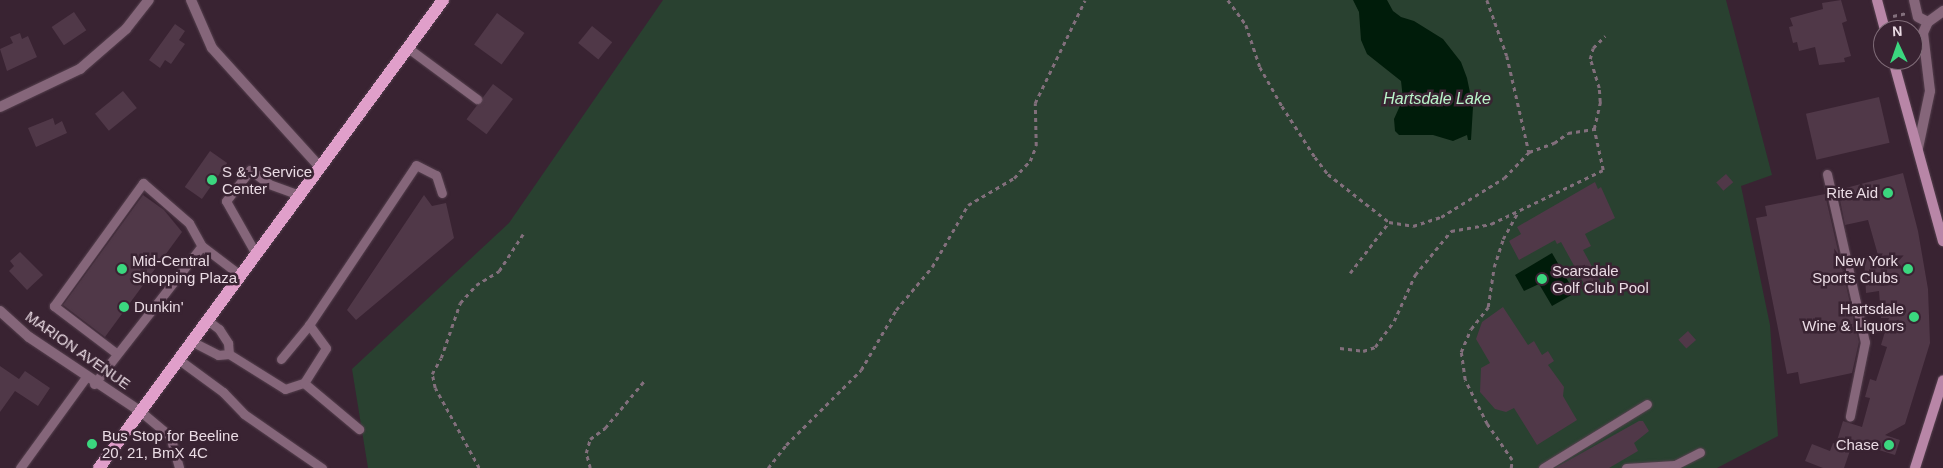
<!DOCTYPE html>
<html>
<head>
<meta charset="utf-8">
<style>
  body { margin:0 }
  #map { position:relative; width:1943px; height:468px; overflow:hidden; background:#392332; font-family:Arial,sans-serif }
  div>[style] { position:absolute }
  .green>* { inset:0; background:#294130 }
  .water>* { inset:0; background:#001c0a }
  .building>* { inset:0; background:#503848; transform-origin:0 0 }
  .path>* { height:2.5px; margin-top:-1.25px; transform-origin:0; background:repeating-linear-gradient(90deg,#826f7c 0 4px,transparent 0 8px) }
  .roads { filter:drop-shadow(0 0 1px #55404e) drop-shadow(0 0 1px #55404e) }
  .lane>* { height:9px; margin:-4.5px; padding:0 4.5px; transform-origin:4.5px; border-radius:4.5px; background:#85667a }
  .street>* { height:10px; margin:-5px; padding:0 5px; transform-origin:5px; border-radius:5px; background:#85667a }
  .secondary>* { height:10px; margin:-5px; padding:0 5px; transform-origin:5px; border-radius:5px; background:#b886a7 }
  .primary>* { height:12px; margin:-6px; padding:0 6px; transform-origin:6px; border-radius:6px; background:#e09fca }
  .dots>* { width:14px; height:14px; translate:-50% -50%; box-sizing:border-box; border:2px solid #392332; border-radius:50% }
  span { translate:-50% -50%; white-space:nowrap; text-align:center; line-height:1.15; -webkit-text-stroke:5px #392332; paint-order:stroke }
  .poi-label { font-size:15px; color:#eadbe4 }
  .left { translate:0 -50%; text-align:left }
  .right { translate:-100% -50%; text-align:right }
  .street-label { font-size:15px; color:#eadbe4 }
  .water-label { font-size:16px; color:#b9f4ca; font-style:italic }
  .north { position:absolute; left:1873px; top:20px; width:50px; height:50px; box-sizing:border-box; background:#392332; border:1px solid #806d79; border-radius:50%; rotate:357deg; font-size:14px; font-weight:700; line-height:20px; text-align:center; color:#eadbe4 }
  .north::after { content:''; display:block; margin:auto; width:18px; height:22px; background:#3bd77f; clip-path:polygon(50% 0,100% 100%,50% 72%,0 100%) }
</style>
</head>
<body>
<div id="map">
  <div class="green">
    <div style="clip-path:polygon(663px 0,1726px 0,1772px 175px,1741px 186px,1770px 325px,1778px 436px,1717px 468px,368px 468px,352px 369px,509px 223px)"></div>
  </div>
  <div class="water">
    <div style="clip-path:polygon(1353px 0,1387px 0,1393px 11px,1401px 17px,1414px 21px,1443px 39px,1461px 62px,1467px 78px,1473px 107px,1471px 140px,1468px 140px,1467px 135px,1453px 141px,1433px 135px,1399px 135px,1395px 131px,1394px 119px,1403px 99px,1401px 81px,1367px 54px,1361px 40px,1359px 12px)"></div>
    <div style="clip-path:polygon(1552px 253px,1575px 293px,1552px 306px,1539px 284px,1524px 291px,1515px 275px)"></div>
  </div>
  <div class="building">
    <div style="clip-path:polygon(1841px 0,1847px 21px,1842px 23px,1851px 56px,1844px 58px,1845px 62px,1819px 65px,1815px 47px,1799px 51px,1797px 42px,1793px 43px,1789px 27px,1793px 26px,1790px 18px,1823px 9px,1822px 3px)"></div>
    <div style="left:74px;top:12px;width:22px;height:27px;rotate:56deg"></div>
    <div style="left:497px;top:13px;width:34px;height:39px;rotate:36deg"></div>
    <div style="clip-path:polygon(175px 24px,185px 31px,179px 40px,185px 44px,171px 64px,165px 60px,160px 68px,149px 60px)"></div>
    <div style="left:592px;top:26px;width:26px;height:22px;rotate:39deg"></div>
    <div style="clip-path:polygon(20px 33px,22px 39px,28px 36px,37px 57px,7px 71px,0 49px,13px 43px,10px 37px)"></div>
    <div style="left:493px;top:84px;width:25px;height:44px;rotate:37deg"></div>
    <div style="left:123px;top:91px;width:22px;height:36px;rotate:51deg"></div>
    <div style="left:1879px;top:97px;width:47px;height:75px;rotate:77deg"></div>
    <div style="clip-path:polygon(53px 118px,55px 125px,62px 121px,67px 133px,36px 147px,28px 128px)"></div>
    <div style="left:210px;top:151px;width:21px;height:44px;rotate:35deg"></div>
    <div style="clip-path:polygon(1903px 173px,1918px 231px,1928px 289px,1930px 343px,1905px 424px,1885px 435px,1900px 440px,1895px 455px,1853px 442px,1844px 468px,1823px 468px,1805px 461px,1812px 444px,1830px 451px,1833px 443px,1836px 444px,1843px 421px,1862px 427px,1870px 398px,1865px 397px,1870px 379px,1876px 381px,1887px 347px,1881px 345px,1889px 318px,1881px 318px,1879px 291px,1866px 293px,1864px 256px,1878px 255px,1868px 220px,1845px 225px,1838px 190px)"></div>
    <div style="left:1726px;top:174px;width:11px;height:13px;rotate:49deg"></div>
    <div style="clip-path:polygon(1595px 182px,1598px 189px,1601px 187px,1615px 218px,1585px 234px,1591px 246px,1583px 250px,1601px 283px,1588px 291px,1561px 242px,1557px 244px,1555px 240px,1519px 260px,1509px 241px,1521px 234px,1517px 227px)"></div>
    <div style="clip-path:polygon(1825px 194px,1859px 342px,1852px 373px,1800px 384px,1798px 372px,1787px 374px,1756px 218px,1767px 216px,1765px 206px)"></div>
    <div style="clip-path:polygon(143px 195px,164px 210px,182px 232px,105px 337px,63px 305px)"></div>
    <div style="clip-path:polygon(424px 195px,432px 206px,446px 203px,454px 238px,356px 320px,347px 310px)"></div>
    <div style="clip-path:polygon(20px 252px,43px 275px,27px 290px,9px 271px,14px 266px,10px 261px)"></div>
    <div style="clip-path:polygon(1503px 307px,1528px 345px,1534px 341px,1542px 355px,1548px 351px,1554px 361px,1548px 365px,1564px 387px,1563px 396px,1577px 420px,1537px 445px,1514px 408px,1506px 412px,1495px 409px,1480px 392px,1481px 368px,1490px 363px,1476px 339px,1482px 322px)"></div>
    <div style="left:1688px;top:331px;width:12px;height:13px;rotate:48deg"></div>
    <div style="clip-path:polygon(0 366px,19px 379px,25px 371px,50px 388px,38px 406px,15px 391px,0 412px)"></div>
    <div style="clip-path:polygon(1639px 421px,1643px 421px,1649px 431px,1634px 443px,1638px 451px,1609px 468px,1555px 468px)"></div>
  </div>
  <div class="path">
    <div style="left:1228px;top:0;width:31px;rotate:54deg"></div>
    <div style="left:1246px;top:25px;width:44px;rotate:71.6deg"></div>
    <div style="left:1260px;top:67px;width:45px;rotate:60.6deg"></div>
    <div style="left:1282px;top:106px;width:61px;rotate:57.1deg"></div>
    <div style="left:1315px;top:157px;width:21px;rotate:53deg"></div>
    <div style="left:1328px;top:174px;width:78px;rotate:38.2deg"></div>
    <div style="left:1389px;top:222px;width:24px;rotate:9deg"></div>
    <div style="left:1413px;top:226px;width:29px;rotate:-18deg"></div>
    <div style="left:1441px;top:217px;width:74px;rotate:-31.8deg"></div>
    <div style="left:1504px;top:178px;width:36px;rotate:-46deg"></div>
    <div style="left:1529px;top:152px;width:27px;rotate:-20deg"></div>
    <div style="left:1554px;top:143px;width:17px;rotate:-36deg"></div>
    <div style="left:1568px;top:133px;width:26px;rotate:-9deg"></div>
    <div style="left:1487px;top:0;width:59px;rotate:70.3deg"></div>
    <div style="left:1507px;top:56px;width:98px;rotate:77.1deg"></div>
    <div style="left:1893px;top:16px;width:14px;rotate:-12deg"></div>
    <div style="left:1350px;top:273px;width:64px;rotate:-52.6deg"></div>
    <div style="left:1340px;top:348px;width:23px;rotate:7deg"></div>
    <div style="left:1363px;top:351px;width:13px;rotate:-18deg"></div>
    <div style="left:1375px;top:347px;width:32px;rotate:-54deg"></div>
    <div style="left:1394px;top:321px;width:51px;rotate:-65.5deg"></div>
    <div style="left:1415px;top:275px;width:57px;rotate:-50.7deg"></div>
    <div style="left:1451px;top:231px;width:41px;rotate:-9.9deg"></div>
    <div style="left:1491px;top:224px;width:124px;rotate:-25.7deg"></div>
    <div style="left:1603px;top:170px;width:42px;rotate:-102.4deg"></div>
    <div style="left:1594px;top:129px;width:28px;rotate:-77deg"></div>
    <div style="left:1600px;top:102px;width:14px;rotate:-94deg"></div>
    <div style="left:1599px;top:88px;width:30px;rotate:-107deg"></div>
    <div style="left:1590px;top:59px;width:11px;rotate:-75deg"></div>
    <div style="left:1593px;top:48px;width:17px;rotate:-45deg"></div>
    <div style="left:479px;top:468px;width:91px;rotate:-118.8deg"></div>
    <div style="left:435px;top:388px;width:14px;rotate:-102deg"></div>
    <div style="left:432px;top:374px;width:18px;rotate:-61deg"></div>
    <div style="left:441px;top:358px;width:58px;rotate:-70.9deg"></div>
    <div style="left:460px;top:303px;width:24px;rotate:-48deg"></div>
    <div style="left:476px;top:285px;width:27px;rotate:-31deg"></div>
    <div style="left:499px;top:271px;width:44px;rotate:-57deg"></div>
    <div style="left:590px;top:468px;width:16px;rotate:-105deg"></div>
    <div style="left:586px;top:453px;width:15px;rotate:-74deg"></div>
    <div style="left:590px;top:439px;width:19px;rotate:-36deg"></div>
    <div style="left:605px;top:428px;width:62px;rotate:-50.2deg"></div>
    <div style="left:768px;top:468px;width:29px;rotate:-52deg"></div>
    <div style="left:786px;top:445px;width:106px;rotate:-45deg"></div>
    <div style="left:861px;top:370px;width:69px;rotate:-59.7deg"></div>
    <div style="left:896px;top:310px;width:56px;rotate:-50.1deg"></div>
    <div style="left:932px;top:267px;width:72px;rotate:-59.9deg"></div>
    <div style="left:968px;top:205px;width:53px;rotate:-30.4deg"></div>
    <div style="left:1014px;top:178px;width:23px;rotate:-47deg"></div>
    <div style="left:1030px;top:161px;width:16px;rotate:-68deg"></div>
    <div style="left:1036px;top:146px;width:43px;rotate:-91.3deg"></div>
    <div style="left:1035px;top:103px;width:114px;rotate:-64.1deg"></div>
    <div style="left:1511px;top:468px;width:8px;rotate:-83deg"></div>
    <div style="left:1512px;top:460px;width:44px;rotate:-124.8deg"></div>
    <div style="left:1487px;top:424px;width:49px;rotate:-116.6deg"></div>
    <div style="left:1465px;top:380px;width:28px;rotate:-98deg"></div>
    <div style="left:1461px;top:352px;width:25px;rotate:-67deg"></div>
    <div style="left:1471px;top:329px;width:28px;rotate:-52deg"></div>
    <div style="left:1488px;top:307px;width:40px;rotate:-81.5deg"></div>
    <div style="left:1494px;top:267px;width:29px;rotate:-72deg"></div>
    <div style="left:1503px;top:239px;width:31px;rotate:-61deg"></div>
  </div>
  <div class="roads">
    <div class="lane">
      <div style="left:408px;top:48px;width:86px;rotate:36.5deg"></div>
      <div style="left:1827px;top:174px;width:172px;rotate:77.3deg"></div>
      <div style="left:1865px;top:342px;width:76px;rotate:101.5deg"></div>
      <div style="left:256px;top:254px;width:61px;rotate:-119.5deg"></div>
      <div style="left:226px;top:201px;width:39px;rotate:-52deg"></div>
      <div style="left:250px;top:170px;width:24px;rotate:36deg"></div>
      <div style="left:269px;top:184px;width:33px;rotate:20deg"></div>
      <div style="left:207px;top:320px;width:15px;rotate:37deg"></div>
      <div style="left:219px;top:329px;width:17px;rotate:57deg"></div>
      <div style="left:228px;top:343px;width:11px;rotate:85deg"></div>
      <div style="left:191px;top:341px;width:30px;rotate:27deg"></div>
      <div style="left:218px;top:355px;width:11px;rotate:-5deg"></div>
      <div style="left:229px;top:354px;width:66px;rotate:32deg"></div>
      <div style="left:285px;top:389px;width:20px;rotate:-18deg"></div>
      <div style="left:304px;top:383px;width:41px;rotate:-57.8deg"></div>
      <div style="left:326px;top:348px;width:29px;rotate:-126deg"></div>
      <div style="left:116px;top:353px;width:78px;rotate:-142.8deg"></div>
      <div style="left:54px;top:306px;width:152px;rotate:-54.1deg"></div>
      <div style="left:143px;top:183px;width:61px;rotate:41deg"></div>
      <div style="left:189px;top:223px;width:26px;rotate:61deg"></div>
      <div style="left:202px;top:246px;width:48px;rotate:37.3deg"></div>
      <div style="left:178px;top:359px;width:56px;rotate:36.3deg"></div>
      <div style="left:223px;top:392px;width:30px;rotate:46deg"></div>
      <div style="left:244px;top:414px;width:95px;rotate:34.7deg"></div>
      <div style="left:281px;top:359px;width:44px;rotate:-50.5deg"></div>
      <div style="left:309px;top:325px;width:192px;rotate:-56.2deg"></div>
      <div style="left:416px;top:165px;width:22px;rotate:27deg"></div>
      <div style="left:436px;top:175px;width:19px;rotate:72deg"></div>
      <div style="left:304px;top:383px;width:72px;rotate:39.9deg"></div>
      <div style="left:94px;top:384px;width:175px;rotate:-52deg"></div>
      <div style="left:140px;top:411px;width:39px;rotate:40deg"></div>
      <div style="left:170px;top:436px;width:33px;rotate:74deg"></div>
      <div style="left:1675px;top:465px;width:28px;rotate:-27deg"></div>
      <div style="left:20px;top:468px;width:112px;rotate:-54deg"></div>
      <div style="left:1543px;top:468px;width:122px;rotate:-31.6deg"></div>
      <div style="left:1626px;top:468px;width:49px;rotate:-3.5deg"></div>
      <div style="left:1675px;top:465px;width:4px;rotate:124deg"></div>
    </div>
    <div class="street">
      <div style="left:191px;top:0;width:52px;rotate:66.4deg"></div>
      <div style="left:212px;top:48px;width:161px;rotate:47.8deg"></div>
      <div style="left:1914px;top:0;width:17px;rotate:77deg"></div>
      <div style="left:1918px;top:17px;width:11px;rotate:27deg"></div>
      <div style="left:0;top:107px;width:89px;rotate:-25.4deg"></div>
      <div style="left:80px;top:69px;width:61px;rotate:-41deg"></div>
      <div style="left:126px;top:29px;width:37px;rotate:-52deg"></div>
      <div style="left:1918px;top:148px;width:58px;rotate:-78.1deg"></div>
      <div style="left:1930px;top:91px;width:58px;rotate:-96.9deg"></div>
      <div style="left:1923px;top:33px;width:12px;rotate:-66deg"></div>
      <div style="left:1928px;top:22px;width:19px;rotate:-36deg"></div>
      <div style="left:0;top:311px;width:39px;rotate:42deg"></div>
      <div style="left:29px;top:337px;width:133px;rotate:33.7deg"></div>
    </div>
    <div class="secondary">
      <div style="left:1877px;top:0;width:31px;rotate:75deg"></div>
      <div style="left:1893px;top:60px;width:188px;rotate:74.6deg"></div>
      <div style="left:1915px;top:468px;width:92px;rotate:-72.3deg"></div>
    </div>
    <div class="primary">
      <div style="left:99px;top:468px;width:581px;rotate:-53.68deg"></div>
    </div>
  </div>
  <div class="dots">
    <div style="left:212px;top:180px;background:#3bd77f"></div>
    <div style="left:1888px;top:193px;background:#3bd77f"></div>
    <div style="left:122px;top:269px;background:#3bd77f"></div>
    <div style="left:1908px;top:269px;background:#3bd77f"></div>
    <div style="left:1542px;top:279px;background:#3bd77f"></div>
    <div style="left:124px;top:307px;background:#3bd77f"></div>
    <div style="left:1914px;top:317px;background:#3bd77f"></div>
    <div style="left:92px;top:444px;background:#3bd77f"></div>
    <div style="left:1889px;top:445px;background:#3bd77f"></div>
  </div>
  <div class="poi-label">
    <span class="left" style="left:222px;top:180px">S &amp; J Service<br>Center</span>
    <span class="right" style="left:1878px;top:193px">Rite Aid</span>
    <span class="left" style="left:132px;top:269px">Mid-Central<br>Shopping Plaza</span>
    <span class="right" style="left:1898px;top:269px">New York<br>Sports Clubs</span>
    <span class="left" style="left:1552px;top:279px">Scarsdale<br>Golf Club Pool</span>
    <span class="left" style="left:134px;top:307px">Dunkin'</span>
    <span class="right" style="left:1904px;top:317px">Hartsdale<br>Wine &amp; Liquors</span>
    <span class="left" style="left:102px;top:444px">Bus Stop for Beeline<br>20, 21, BmX 4C</span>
    <span class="right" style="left:1879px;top:445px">Chase</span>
  </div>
  <div class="street-label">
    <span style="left:78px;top:350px;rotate:35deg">MARION AVENUE</span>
  </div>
  <div class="water-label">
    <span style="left:1437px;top:99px">Hartsdale Lake</span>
  </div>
  <div class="north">N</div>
</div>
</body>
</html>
